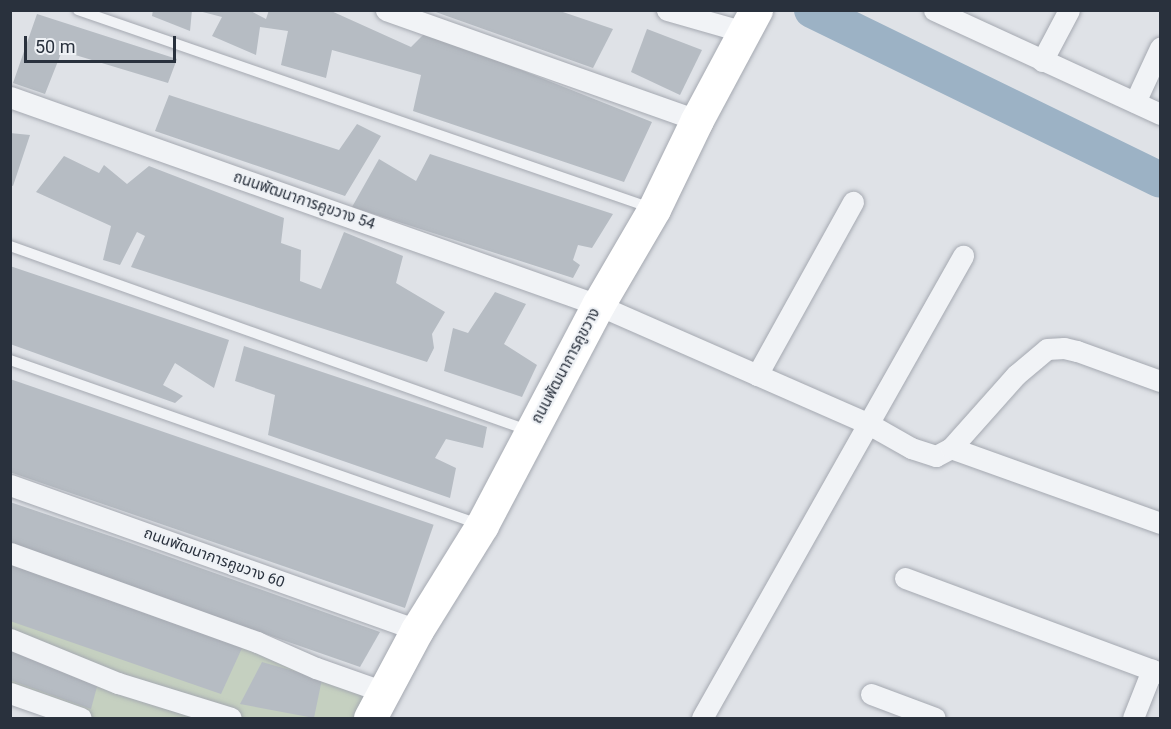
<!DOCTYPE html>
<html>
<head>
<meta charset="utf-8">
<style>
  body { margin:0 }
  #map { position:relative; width:1171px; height:729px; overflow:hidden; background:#dfe2e7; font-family:Roboto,"Noto Sans Thai",sans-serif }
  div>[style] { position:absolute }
  .green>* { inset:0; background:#c5d0c0 }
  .river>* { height:36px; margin:-18px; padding:0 18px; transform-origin:18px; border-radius:18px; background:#9cb2c5 }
  .building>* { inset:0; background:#b6bcc3; transform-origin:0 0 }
  .roads { filter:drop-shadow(0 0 2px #a5a9b1) drop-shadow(0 0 2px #a5a9b1) }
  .service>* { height:10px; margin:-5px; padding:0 5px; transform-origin:5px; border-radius:5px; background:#f1f3f6 }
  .minor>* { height:21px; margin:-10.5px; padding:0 10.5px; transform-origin:10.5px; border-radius:10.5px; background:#f1f3f6 }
  .primary>* { height:33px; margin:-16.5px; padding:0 16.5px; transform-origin:16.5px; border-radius:16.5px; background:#fff }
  span { translate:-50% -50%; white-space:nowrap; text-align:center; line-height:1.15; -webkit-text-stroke:4.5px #eef1f5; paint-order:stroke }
  .street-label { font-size:15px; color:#29313d }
  .frame { position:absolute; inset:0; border:12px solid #29313d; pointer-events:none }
  .scale { position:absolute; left:24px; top:36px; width:152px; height:27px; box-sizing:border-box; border:3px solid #29313d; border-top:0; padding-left:8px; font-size:18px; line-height:21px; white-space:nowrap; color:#29313d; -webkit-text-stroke:4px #eef1f5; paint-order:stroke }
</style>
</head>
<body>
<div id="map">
  <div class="green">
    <div style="clip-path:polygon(10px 548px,384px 692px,370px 718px,81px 718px,11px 693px)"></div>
  </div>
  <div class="river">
    <div style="left:812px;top:10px;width:387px;rotate:26deg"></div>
  </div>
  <div class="building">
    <div style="clip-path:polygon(153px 10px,192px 10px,190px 31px,152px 16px)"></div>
    <div style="clip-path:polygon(195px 10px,249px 10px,266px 19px,269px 10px,329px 10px,411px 47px,426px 32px,652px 122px,624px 182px,413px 111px,421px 75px,332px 50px,326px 78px,281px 65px,288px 31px,260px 27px,256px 55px,212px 36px,222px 17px)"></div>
    <div style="clip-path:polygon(430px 10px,557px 10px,613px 29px,593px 68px)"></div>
    <div style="clip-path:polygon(37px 14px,177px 59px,168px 83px,62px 51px,45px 94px,13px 83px)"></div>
    <div style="clip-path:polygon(647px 29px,702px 50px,680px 95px,631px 72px)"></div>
    <div style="clip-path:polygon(169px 95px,339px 150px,357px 124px,381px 136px,345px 196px,155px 131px)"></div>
    <div style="clip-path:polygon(10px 133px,30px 135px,13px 186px,10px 185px)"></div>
    <div style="clip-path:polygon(430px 154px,613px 214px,592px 248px,578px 245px,573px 260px,580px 265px,573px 278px,352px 207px,379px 159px,416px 181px)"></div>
    <div style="clip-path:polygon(64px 156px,99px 173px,104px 165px,127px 184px,149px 166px,284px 218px,281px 243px,301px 250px,300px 281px,321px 289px,344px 232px,403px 256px,396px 283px,445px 312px,432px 334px,434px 348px,427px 362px,131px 267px,145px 236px,137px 232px,120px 265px,103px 260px,111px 226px,36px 192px)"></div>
    <div style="clip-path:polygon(10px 266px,229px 340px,214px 388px,175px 363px,163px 385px,183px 396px,175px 403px,10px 344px)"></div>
    <div style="clip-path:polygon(495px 292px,526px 304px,504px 344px,537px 365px,522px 397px,444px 371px,453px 328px,468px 333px)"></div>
    <div style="clip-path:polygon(244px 346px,487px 427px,483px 448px,446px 439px,435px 458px,456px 468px,450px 498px,268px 435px,275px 395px,235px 381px)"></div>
    <div style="left:10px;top:379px;width:448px;height:88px;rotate:19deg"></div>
    <div style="clip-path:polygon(10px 502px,119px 539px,380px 632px,360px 667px,10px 545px)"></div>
    <div style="clip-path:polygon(10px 562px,243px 646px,221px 694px,10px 621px)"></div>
    <div style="clip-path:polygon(10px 649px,98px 683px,91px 709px,10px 680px)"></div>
    <div style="clip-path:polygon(262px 662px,322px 679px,314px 718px,240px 704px)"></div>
  </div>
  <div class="roads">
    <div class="service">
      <div style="left:78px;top:10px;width:606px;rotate:19.06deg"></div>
      <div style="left:10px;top:246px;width:549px;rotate:19.59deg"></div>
      <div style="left:10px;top:360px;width:497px;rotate:19.3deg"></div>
    </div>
    <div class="minor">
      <div style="left:386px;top:10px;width:330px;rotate:19.5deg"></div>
      <div style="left:667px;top:10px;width:80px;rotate:15.9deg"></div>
      <div style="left:934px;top:10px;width:249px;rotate:24.7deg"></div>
      <div style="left:1042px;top:61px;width:58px;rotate:-62.1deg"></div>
      <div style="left:10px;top:97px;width:624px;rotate:19.48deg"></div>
      <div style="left:598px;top:305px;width:294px;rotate:23.7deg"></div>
      <div style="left:867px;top:423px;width:51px;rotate:29.6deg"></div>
      <div style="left:911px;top:448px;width:26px;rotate:18deg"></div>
      <div style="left:936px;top:456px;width:17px;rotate:-28deg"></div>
      <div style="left:951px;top:448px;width:222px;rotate:19.7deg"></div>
      <div style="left:1135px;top:102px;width:60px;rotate:-65.2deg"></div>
      <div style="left:757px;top:375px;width:198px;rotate:-61deg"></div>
      <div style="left:951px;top:448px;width:98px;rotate:-48.3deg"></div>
      <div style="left:1016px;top:375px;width:40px;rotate:-40deg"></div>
      <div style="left:1047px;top:349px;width:17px;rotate:-3deg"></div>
      <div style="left:1064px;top:348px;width:13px;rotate:13deg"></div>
      <div style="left:1077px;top:351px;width:88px;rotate:19.9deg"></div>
      <div style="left:10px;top:485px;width:432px;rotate:19.6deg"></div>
      <div style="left:10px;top:553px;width:263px;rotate:19.8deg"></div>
      <div style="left:257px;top:642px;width:64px;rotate:23.8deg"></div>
      <div style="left:316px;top:668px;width:72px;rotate:19.4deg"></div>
      <div style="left:905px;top:578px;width:272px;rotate:20.4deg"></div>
      <div style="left:10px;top:639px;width:117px;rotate:22.2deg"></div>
      <div style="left:118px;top:683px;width:118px;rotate:17.2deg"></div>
      <div style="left:10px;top:693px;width:75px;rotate:19.4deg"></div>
      <div style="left:871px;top:694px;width:68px;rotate:20.6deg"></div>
      <div style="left:702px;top:718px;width:531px;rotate:-60.54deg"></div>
      <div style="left:1133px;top:718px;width:52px;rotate:-68.4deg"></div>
    </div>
    <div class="primary">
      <div style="left:370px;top:718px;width:100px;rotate:-61.9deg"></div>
      <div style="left:417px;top:630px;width:123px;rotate:-58.2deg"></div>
      <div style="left:482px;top:525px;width:249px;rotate:-62.2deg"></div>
      <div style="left:598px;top:305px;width:111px;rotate:-59.7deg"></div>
      <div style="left:654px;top:209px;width:99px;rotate:-64.2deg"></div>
      <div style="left:697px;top:120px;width:125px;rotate:-61.8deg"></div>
    </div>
  </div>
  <div class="street-label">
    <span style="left:304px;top:201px;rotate:19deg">ถนนพัฒนาการคูขวาง 54</span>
    <span style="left:566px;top:366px;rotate:-62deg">ถนนพัฒนาการคูขวาง</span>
    <span style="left:214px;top:558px;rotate:20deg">ถนนพัฒนาการคูขวาง 60</span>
  </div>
  <div class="frame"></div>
  <div class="scale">50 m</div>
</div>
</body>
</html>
